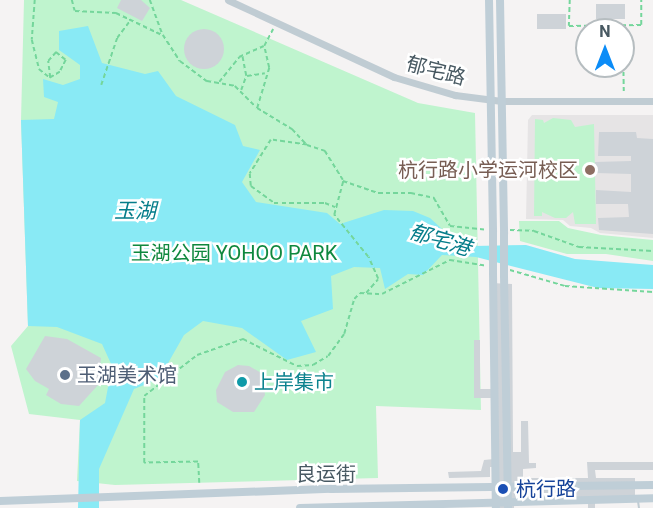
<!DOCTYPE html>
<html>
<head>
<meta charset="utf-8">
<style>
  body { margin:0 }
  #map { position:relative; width:653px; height:508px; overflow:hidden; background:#f5f3f3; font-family:Roboto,"Noto Sans SC",sans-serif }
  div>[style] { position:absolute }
  .education>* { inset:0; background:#e6e4e5 }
  .green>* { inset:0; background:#bff4ce }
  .water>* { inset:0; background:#89eaf5 }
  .building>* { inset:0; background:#ced3d8; transform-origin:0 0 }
  .round { border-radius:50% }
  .path>* { height:1.5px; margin-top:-0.75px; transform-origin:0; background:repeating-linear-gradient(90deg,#74d69b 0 4.5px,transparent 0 7.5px) }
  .service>* { height:2px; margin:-1px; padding:0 1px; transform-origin:1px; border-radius:1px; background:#c0ccd3 }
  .tertiary>* { height:7px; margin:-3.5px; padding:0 3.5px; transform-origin:3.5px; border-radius:3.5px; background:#c0ccd3 }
  .secondary>* { height:8px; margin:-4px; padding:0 4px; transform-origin:4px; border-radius:4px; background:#bfced7 }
  .secondary-bridge>* { height:8px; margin:-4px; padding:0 4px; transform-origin:4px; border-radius:4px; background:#bfced7 }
  .dots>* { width:16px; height:16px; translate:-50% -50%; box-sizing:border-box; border:3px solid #fff; border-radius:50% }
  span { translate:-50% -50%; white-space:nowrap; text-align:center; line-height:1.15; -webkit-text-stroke:5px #fff; paint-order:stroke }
  .street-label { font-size:20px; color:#485962 }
  .education-label { font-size:20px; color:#785e54 }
  .right { translate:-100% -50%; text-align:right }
  .park-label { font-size:20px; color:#0f883e }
  .service-label { font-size:20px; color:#4e5e75 }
  .left { translate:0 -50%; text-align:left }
  .culture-label { font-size:20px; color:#0d838f }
  .transit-label { font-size:20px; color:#164399 }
  .water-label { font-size:21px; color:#057d8a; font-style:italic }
  .north { position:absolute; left:575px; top:18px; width:60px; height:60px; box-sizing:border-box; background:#fff; border:2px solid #b6bdc0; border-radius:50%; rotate:0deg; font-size:16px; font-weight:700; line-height:24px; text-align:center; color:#485962 }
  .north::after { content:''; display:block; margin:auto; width:21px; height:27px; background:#0b8cf7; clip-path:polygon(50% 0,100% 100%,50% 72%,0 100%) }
</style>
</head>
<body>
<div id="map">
  <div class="education">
    <div style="clip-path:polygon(532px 115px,653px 115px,653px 238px,600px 233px,591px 228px,570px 226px,563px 220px,526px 219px,528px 120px)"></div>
  </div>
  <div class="green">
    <div style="clip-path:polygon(24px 0,181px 0,418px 103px,475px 113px,481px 410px,376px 406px,378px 478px,115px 485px,77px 481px,80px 420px,29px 414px,11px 346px,28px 326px,21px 120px)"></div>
    <div style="clip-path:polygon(553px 118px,571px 120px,575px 127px,594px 124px,596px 224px,575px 224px,573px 212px,566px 218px,555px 218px,542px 212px,542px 216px,534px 216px,535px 119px,543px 120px,544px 123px)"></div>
    <div style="clip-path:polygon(519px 221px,559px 221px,568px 228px,601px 235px,653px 240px,653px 261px,606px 254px,567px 254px,520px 241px)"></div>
  </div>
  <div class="water">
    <div style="clip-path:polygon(88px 26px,102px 63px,145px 74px,158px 71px,176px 96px,235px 125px,243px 146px,260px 150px,242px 182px,256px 202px,327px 213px,340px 224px,384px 210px,413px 211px,430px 218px,453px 239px,474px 246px,526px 245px,575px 259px,653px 265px,653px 289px,598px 288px,476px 257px,442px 255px,423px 275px,408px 274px,385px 289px,380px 268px,354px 267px,331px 276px,333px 309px,301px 321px,316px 352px,287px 360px,242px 328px,203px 321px,184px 335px,159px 379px,134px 389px,99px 469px,99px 508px,78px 508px,80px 420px,105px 403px,112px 366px,102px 344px,57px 327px,28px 326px,21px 120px,54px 119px,58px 102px,44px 97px,43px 79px,63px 85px,80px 79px,80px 65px,59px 50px,59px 31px)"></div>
  </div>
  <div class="building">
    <div style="clip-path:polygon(121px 0,141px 0,150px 8px,142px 21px,117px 8px)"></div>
    <div style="left:596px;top:4px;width:29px;height:15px"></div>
    <div style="left:566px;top:14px;width:15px;height:29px;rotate:90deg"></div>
    <div class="round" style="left:184px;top:29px;width:40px;height:40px"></div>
    <div style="clip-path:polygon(599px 132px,636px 132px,637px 138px,653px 139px,653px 234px,599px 230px,598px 218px,629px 217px,628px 204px,596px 204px,596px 190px,631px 192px,631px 174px,596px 173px,595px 162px,631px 161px,631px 156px,598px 156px)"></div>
    <div style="clip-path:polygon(492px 283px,512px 284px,513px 452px,521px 452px,521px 421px,528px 421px,529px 463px,536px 463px,536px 468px,523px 469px,523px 478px,588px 478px,587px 462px,653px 462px,653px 470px,595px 470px,596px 478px,635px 478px,635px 499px,595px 499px,595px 508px,588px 508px,588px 499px,514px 500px,514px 508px,493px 508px,494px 467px,490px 467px,490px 477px,449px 478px,448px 472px,481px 471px,484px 460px,494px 459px,493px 398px,474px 398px,474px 340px,480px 340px,480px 389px,493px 389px)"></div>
    <div style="clip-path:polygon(45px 336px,67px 339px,101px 358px,98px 385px,79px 406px,61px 404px,46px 395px,49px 389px,35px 381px,26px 369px)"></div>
    <div style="clip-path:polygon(238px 365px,249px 366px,263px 374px,265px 395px,254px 412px,233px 412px,217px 402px,216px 390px,225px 372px)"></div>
  </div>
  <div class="path">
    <div style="left:35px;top:0;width:40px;rotate:94.3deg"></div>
    <div style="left:32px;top:40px;width:30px;rotate:76deg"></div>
    <div style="left:39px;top:69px;width:14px;rotate:39deg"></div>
    <div style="left:72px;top:0;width:11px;rotate:75deg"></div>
    <div style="left:75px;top:11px;width:41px;rotate:2.8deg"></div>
    <div style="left:116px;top:13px;width:51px;rotate:25.6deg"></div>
    <div style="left:150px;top:0;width:37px;rotate:70deg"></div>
    <div style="left:163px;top:35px;width:31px;rotate:57deg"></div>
    <div style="left:180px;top:61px;width:34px;rotate:37deg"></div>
    <div style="left:207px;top:81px;width:28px;rotate:10deg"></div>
    <div style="left:235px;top:86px;width:31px;rotate:45deg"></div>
    <div style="left:257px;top:108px;width:41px;rotate:31deg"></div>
    <div style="left:292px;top:129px;width:22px;rotate:47deg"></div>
    <div style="left:307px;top:145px;width:19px;rotate:18deg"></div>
    <div style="left:325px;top:151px;width:34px;rotate:58deg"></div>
    <div style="left:570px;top:0;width:26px;rotate:92deg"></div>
    <div style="left:569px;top:26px;width:72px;rotate:-0.8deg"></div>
    <div style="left:641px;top:25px;width:25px;rotate:-90deg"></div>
    <div style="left:623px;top:27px;width:67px;rotate:89.1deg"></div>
    <div style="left:56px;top:52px;width:13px;rotate:39deg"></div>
    <div style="left:66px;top:60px;width:13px;rotate:117deg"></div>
    <div style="left:60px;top:72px;width:12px;rotate:149deg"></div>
    <div style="left:50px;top:78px;width:17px;rotate:-97deg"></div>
    <div style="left:48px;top:61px;width:12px;rotate:-48deg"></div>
    <div style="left:247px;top:76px;width:18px;rotate:-9deg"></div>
    <div style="left:219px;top:82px;width:32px;rotate:-51deg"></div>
    <div style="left:239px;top:57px;width:27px;rotate:-24deg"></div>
    <div style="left:264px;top:46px;width:19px;rotate:-62deg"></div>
    <div style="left:101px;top:85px;width:50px;rotate:-71.2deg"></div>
    <div style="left:117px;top:38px;width:20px;rotate:-53deg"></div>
    <div style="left:241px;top:90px;width:15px;rotate:-70deg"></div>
    <div style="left:246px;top:76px;width:20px;rotate:-101deg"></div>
    <div style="left:257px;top:108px;width:42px;rotate:-73.3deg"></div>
    <div style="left:269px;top:68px;width:22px;rotate:-103deg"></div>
    <div style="left:307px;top:145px;width:36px;rotate:-172deg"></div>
    <div style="left:271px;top:140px;width:40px;rotate:122deg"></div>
    <div style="left:250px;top:174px;width:12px;rotate:85deg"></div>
    <div style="left:251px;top:186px;width:29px;rotate:36deg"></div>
    <div style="left:274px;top:203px;width:51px"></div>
    <div style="left:325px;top:203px;width:11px;rotate:22deg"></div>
    <div style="left:510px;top:230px;width:24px;rotate:2deg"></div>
    <div style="left:534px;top:231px;width:48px;rotate:19.6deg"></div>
    <div style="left:579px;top:247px;width:74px;rotate:3.1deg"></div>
    <div style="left:510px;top:270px;width:57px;rotate:16.2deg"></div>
    <div style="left:565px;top:286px;width:88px;rotate:3.9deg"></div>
    <div style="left:366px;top:293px;width:18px;rotate:-49deg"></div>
    <div style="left:378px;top:279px;width:24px;rotate:-114deg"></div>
    <div style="left:368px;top:257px;width:54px;rotate:-129deg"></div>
    <div style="left:334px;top:215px;width:35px;rotate:-75deg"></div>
    <div style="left:343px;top:181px;width:37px;rotate:19deg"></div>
    <div style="left:378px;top:193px;width:33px"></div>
    <div style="left:411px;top:193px;width:24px;rotate:12deg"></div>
    <div style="left:434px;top:198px;width:32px;rotate:60deg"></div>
    <div style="left:450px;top:226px;width:37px;rotate:6deg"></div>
    <div style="left:199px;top:483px;width:21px;rotate:-93deg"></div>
    <div style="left:198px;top:462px;width:54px;rotate:178.9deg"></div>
    <div style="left:144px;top:463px;width:67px;rotate:-90deg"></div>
    <div style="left:144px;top:396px;width:67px;rotate:-37.7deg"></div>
    <div style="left:197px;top:355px;width:49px;rotate:-19.2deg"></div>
    <div style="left:243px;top:339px;width:60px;rotate:26.6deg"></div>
    <div style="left:297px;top:366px;width:16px;rotate:-4deg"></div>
    <div style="left:313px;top:365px;width:17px;rotate:-31deg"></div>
    <div style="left:328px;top:356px;width:27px;rotate:-54deg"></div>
    <div style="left:344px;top:334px;width:36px;rotate:-74deg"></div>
    <div style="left:354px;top:299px;width:8px;rotate:-45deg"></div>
    <div style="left:360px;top:293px;width:22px;rotate:3deg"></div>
    <div style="left:382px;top:294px;width:76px;rotate:-26.6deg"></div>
    <div style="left:450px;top:260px;width:37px;rotate:9deg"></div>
  </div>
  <div class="service">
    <div style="left:638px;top:501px;width:7px;rotate:82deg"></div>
  </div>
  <div class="tertiary">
    <div style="left:228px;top:0;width:183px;rotate:24.9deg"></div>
    <div style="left:394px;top:77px;width:64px;rotate:16.4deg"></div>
    <div style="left:455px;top:95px;width:47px;rotate:7.3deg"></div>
    <div style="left:502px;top:101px;width:151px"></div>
  </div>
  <div class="secondary">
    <div style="left:489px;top:0;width:232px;rotate:89deg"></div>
    <div style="left:500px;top:0;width:234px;rotate:89deg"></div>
    <div style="left:493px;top:273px;width:235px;rotate:89.3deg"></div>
    <div style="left:504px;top:276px;width:231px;rotate:89deg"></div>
    <div style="left:0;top:501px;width:331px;rotate:-2.1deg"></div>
    <div style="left:331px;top:489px;width:322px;rotate:-0.7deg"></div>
    <div style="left:300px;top:508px;width:353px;rotate:-1.6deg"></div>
  </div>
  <div class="secondary-bridge">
    <div style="left:493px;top:232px;width:41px;rotate:90deg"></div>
    <div style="left:504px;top:234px;width:42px;rotate:90deg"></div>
  </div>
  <div class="dots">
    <div style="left:590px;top:170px;background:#8d6e63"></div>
    <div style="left:65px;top:375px;background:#5c6f8a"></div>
    <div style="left:242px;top:382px;background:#0f9aa8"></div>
    <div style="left:503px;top:489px;background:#1a4fb4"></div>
  </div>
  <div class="street-label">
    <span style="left:436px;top:71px;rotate:15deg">郁宅路</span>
    <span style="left:326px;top:474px">良运街</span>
  </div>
  <div class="education-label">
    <span class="right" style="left:578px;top:170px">杭行路小学运河校区</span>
  </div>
  <div class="park-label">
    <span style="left:234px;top:253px">玉湖公园 YOHOO PARK</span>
  </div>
  <div class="service-label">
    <span class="left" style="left:77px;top:375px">玉湖美术馆</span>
  </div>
  <div class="culture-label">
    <span class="left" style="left:254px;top:382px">上岸集市</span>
  </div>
  <div class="transit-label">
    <span class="left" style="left:516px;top:489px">杭行路</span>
  </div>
  <div class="water-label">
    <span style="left:135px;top:211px">玉湖</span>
    <span style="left:440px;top:240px;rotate:17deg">郁宅港</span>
  </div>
  <div class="north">N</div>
</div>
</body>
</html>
